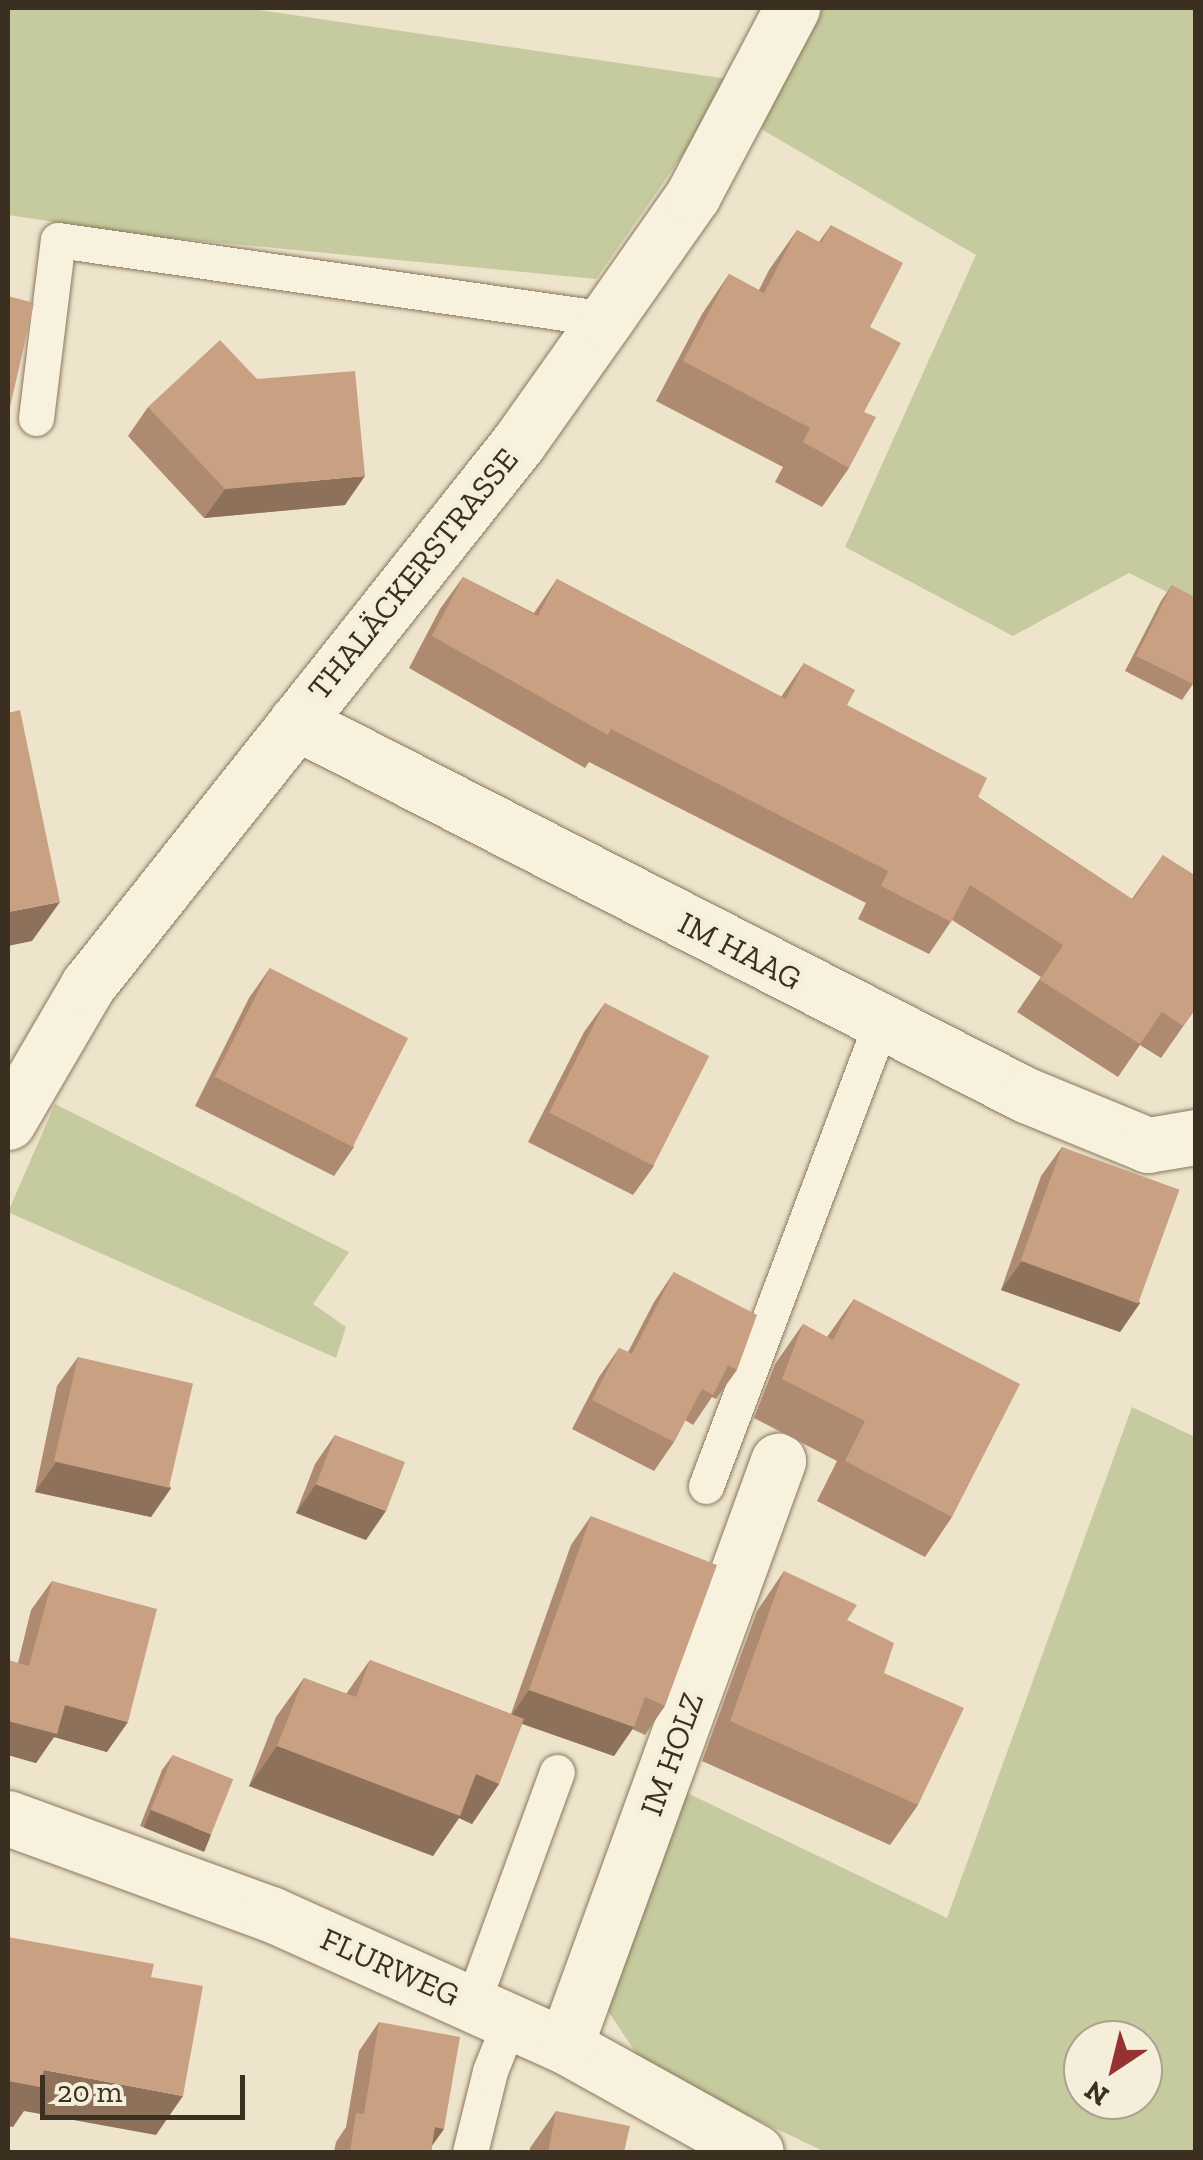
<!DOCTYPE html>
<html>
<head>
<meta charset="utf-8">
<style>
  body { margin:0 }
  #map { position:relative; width:1203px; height:2160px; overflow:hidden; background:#ede4cb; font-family:"Zilla Slab",serif }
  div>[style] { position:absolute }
  .green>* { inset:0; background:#c5cb9e }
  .roads { filter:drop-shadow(0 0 2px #8a775f) drop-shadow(0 0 2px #8a775f) }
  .service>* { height:35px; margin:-17.5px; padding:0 17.5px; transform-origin:17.5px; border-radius:17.5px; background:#f8f1de }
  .minor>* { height:55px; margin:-27.5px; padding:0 27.5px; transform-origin:27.5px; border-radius:27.5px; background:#f8f1de }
  .wall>* { inset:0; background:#ad8a70 }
  .shaded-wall>* { inset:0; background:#8d715b; transform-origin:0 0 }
  .building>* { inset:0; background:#c9a182; transform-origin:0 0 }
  span { translate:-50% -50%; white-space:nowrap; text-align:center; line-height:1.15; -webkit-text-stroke:8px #f5eeda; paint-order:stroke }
  .street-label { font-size:32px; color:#3b2f22 }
  .frame { position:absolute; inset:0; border:10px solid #3b2f22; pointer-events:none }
  .north { position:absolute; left:1063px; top:2020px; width:100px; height:100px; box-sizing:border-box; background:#f5eeda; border:2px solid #aba290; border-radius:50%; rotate:215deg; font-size:28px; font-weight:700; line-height:40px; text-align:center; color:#3b2f22 }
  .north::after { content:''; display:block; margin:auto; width:35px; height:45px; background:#963332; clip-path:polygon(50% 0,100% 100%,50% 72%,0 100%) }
  .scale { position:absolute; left:40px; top:2075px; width:205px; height:45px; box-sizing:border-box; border:5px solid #3b2f22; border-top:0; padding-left:12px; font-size:30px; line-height:35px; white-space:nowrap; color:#3b2f22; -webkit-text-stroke:8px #f5eeda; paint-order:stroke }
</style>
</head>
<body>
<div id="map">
  <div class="green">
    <div style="clip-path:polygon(8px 8px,245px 8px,735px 80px,596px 279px,149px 236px,8px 215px)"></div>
    <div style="clip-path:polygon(816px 8px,1195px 8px,1195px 606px,1129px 573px,1013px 636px,845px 547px,976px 255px,761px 129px)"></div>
    <div style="clip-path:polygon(55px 1104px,349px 1252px,313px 1304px,346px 1327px,336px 1358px,8px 1212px)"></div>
    <div style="clip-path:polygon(evenodd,1132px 1407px,1195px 1437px,1195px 2152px,825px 2152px,644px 2065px,602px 2002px,679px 1789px,947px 1918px,1132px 1407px,1083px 2040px,1143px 2040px,1143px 2100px,1083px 2100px,1083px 2040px)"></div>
  </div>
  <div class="roads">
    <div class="service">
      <div style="left:36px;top:418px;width:179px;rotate:-83deg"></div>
      <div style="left:58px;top:240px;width:554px;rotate:8.2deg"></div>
      <div style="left:706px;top:1486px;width:494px;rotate:-69.3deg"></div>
      <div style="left:472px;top:2004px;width:247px;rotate:-69.9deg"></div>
      <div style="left:470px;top:2152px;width:83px;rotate:-76.1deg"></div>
      <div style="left:490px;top:2071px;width:54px;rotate:-68.2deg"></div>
    </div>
    <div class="minor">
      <div style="left:296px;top:722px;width:820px;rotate:27.07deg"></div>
      <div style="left:1026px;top:1095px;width:132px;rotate:22.3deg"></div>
      <div style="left:1148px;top:1145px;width:49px;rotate:-9.5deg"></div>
      <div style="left:8px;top:1122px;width:159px;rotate:-59.7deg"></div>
      <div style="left:88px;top:985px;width:693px;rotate:-51.56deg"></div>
      <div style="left:519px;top:442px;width:151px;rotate:-54.7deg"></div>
      <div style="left:606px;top:319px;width:151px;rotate:-54.9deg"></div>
      <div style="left:693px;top:195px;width:212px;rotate:-62.1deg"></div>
      <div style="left:8px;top:1818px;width:280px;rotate:20.1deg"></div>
      <div style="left:271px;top:1914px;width:322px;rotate:24.2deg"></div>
      <div style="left:565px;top:2046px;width:218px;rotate:29deg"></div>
      <div style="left:565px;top:2046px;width:623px;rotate:-69.99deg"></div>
    </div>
  </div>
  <div class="wall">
    <div style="clip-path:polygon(831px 225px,870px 327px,864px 412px,849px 468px,822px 507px,775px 482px,783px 467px,656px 401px,702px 314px,729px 274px,759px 290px,769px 270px,797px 230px,819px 242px)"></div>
    <div style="clip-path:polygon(148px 407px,345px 505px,204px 518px,128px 436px)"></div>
    <div style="clip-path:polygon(463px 577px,534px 613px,557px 579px,781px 697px,804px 663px,847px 705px,978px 797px,1132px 899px,1163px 855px,1196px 1008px,1161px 1058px,1140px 1045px,1118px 1077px,1017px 1012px,1041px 977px,952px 920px,929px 954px,858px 919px,866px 903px,589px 762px,585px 768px,409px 668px,440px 609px)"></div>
    <div style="clip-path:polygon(1172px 585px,1193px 684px,1182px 700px,1125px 671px,1161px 601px)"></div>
    <div style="clip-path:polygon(270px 968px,354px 1147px,334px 1176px,195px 1106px,249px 998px)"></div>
    <div style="clip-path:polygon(605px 1003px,654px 1166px,633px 1195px,528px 1142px,584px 1032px)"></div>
    <div style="clip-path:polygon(1062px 1147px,1140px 1303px,1120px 1332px,1001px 1290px,1041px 1176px)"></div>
    <div style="clip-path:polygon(674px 1272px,737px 1370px,716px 1399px,712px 1397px,693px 1425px,685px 1420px,674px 1442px,654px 1471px,572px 1429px,599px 1377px,619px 1348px,628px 1352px,654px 1302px)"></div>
    <div style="clip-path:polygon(854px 1299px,952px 1517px,925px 1557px,817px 1501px,837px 1461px,754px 1418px,775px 1364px,803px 1324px,827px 1337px)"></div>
    <div style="clip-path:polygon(78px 1357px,171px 1488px,151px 1517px,35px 1492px,57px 1386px)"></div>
    <div style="clip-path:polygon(335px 1435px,366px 1540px,296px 1513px,315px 1464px)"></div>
    <div style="clip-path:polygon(591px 1516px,665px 1706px,645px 1735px,632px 1729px,614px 1756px,522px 1724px,499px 1784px,472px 1824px,459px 1818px,433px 1856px,249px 1786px,276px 1717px,304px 1678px,346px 1694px,370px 1660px,511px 1714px,571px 1545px)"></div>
    <div style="clip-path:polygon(784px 1571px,847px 1620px,884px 1673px,918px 1805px,890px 1845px,702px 1761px,757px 1611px)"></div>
    <div style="clip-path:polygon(52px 1581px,107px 1752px,54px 1737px,36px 1763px,8px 1755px,8px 1660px,18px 1663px,31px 1610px)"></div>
    <div style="clip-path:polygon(173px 1755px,200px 1850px,140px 1826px,162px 1770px)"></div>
    <div style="clip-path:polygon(379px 2022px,444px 2129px,432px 2146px,431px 2152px,334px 2152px,336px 2142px,346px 2127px,359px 2051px)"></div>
    <div style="clip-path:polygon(556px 2111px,624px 2152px,530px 2152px,530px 2148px)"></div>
  </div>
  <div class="shaded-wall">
    <div style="clip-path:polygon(365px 476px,345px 505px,204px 518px,225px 489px)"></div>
    <div style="clip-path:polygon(60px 902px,32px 941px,8px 946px,8px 912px)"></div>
    <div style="clip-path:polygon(1022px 1261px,1140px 1303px,1120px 1332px,1001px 1290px)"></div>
    <div style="clip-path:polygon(56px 1462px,171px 1488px,151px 1517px,35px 1492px)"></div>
    <div style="clip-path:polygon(316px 1484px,386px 1511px,366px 1540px,296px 1513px)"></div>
    <div style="clip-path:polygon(529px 1690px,634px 1727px,614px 1756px,509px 1719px)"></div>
    <div style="clip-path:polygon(65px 1705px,128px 1722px,107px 1752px,54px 1737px,36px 1763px,8px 1755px,8px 1721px)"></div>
    <div style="clip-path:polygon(277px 1746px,476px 1774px,499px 1784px,472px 1824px,459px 1818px,433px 1856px,249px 1786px)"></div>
    <div style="left:151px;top:1810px;width:65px;height:19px;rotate:22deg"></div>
    <div style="clip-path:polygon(44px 2070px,183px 2096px,156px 2135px,24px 2111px,13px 2127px,8px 2126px,8px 2081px)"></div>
    <div style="clip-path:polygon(435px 2127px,444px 2129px,427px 2152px)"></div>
  </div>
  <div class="building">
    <div style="clip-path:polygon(831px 225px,903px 263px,870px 327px,901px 343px,864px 412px,876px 417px,849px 468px,803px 442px,810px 428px,683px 361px,729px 274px,764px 293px,797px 230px,821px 243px)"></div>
    <div style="clip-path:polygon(8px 296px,34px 303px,10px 407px,8px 406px)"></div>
    <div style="clip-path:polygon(220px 340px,257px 379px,355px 371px,365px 476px,225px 489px,148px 407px)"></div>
    <div style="clip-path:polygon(463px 577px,538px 616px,557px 579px,786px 699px,804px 663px,855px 690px,847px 705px,987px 778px,978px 797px,1133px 900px,1163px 855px,1196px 876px,1196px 1008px,1183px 1026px,1162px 1012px,1140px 1044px,1040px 980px,1063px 945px,970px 885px,951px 922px,881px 886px,888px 871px,611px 729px,608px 735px,432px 636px)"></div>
    <div style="clip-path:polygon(1172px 585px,1196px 598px,1196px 679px,1193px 684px,1136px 656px)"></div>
    <div style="clip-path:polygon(20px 710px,60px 902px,8px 912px,8px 713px)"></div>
    <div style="left:270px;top:968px;width:155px;height:122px;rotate:27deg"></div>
    <div style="left:605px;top:1003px;width:117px;height:123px;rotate:27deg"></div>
    <div style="left:1062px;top:1147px;width:125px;height:121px;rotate:20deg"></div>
    <div style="clip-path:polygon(674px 1272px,757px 1315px,737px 1370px,728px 1365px,713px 1395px,702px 1389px,674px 1442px,592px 1400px,619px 1348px,632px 1354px)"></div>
    <div style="clip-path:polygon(854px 1299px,1020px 1384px,952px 1517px,845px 1461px,865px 1421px,782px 1379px,803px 1324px,833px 1340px)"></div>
    <div style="left:78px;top:1357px;width:118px;height:107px;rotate:13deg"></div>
    <div style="left:335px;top:1435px;width:75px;height:53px;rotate:21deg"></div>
    <div style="clip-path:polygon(591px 1516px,717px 1565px,665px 1706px,645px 1697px,634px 1727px,529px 1690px)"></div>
    <div style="clip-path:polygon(784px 1571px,857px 1605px,847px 1620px,894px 1643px,884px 1673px,964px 1708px,918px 1805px,730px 1721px)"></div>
    <div style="clip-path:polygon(52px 1581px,157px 1609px,128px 1722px,65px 1705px,57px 1734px,8px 1721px,8px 1660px,29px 1666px)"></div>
    <div style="clip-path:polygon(370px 1660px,524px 1719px,499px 1784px,476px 1774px,460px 1816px,277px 1746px,304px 1678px,356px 1697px)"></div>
    <div style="left:173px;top:1755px;width:65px;height:59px;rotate:22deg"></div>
    <div style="clip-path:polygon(8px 1937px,154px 1964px,151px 1977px,203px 1986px,183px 2096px,44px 2070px,40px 2087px,8px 2081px)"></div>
    <div style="clip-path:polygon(379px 2022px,460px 2037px,444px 2129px,435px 2127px,431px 2152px,350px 2152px,356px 2113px,364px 2114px)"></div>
    <div style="clip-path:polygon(556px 2111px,630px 2126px,624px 2152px,548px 2152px)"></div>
  </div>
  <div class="street-label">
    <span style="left:413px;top:574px;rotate:-51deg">THALÄCKERSTRASSE</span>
    <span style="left:740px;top:951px;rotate:27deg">IM HAAG</span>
    <span style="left:672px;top:1754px;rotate:-70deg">IM HOLZ</span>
    <span style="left:390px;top:1967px;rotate:24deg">FLURWEG</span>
  </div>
  <div class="frame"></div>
  <div class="north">N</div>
  <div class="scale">20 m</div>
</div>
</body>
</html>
